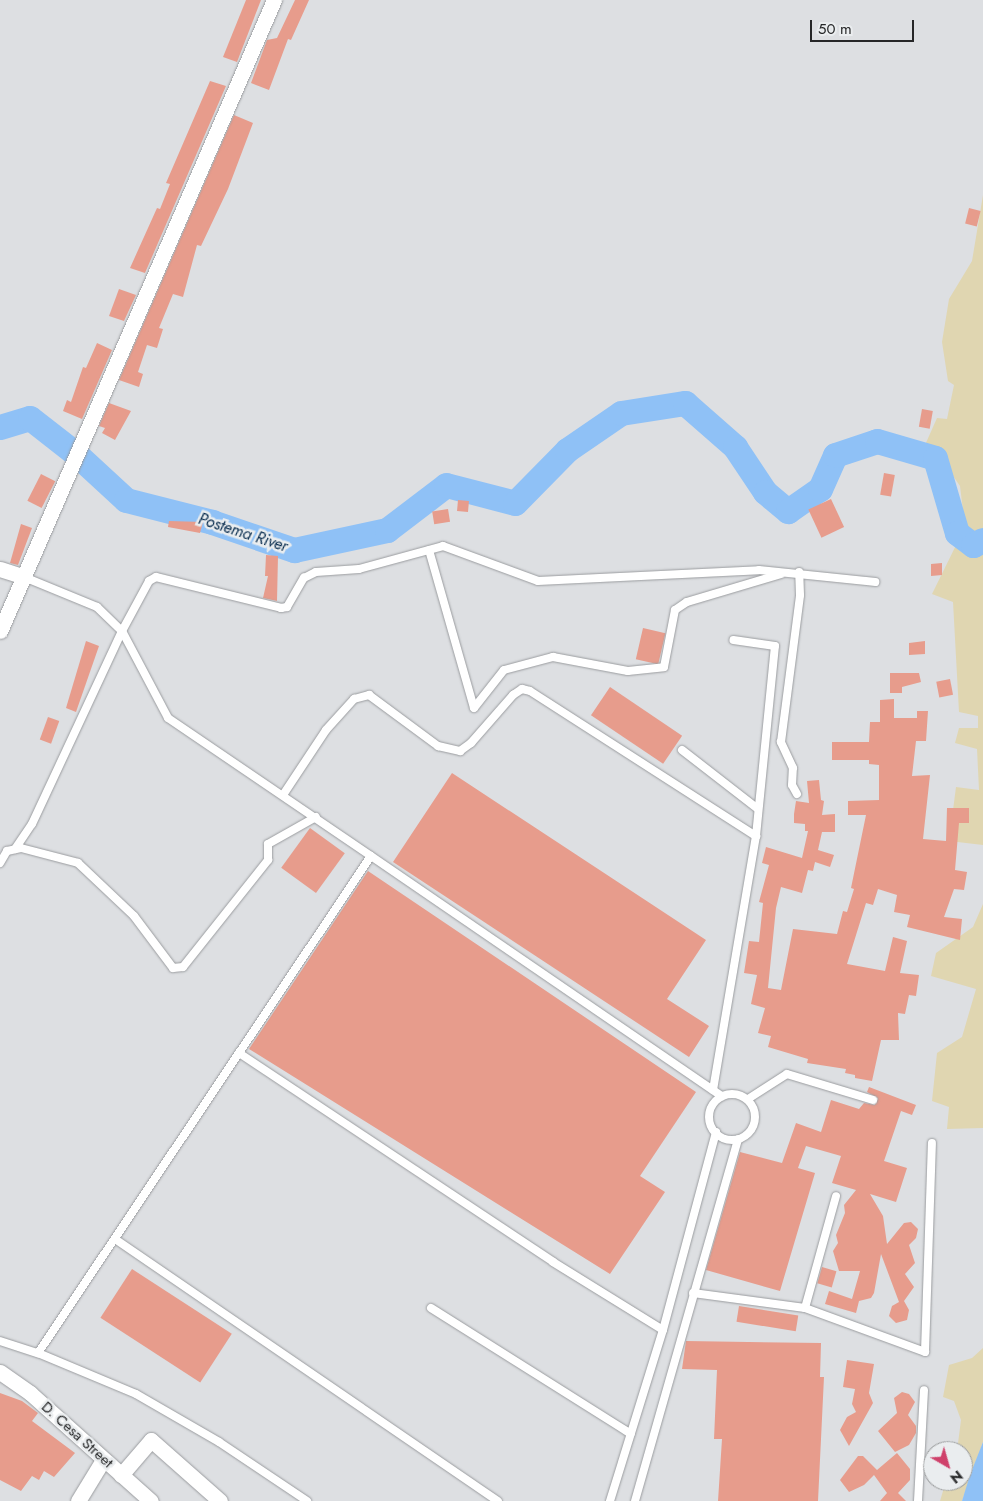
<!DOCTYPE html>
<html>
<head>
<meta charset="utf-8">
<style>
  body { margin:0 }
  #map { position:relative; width:983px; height:1501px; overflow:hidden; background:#dddfe2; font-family:Jost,sans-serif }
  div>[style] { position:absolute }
  .sand>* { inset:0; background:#e0d6b1 }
  .water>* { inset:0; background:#8fc1f6 }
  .river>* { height:25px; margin:-12.5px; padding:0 12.5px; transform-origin:12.5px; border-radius:12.5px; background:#8fc1f6 }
  .building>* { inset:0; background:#e79c8c; transform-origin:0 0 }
  .roads { filter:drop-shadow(0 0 1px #9a9c9f) drop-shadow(0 0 1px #9a9c9f) }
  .lane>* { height:8px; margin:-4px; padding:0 4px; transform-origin:4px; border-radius:4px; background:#fff }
  .lane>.ring { margin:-4px; padding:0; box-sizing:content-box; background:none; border:8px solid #fff; border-radius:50% }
  .street>* { height:15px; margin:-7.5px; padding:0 7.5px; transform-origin:7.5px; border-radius:7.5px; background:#fff }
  span { translate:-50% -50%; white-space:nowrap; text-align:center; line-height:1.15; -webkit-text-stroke:5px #eaedef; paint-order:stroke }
  .street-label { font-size:15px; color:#262728 }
  .water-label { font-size:16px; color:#092d4f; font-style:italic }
  .north { position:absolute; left:923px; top:1441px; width:50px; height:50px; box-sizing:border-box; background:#eaedef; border:1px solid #9c9e9f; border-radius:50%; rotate:142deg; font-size:14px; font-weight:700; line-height:20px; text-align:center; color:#262728 }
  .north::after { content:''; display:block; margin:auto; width:18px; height:22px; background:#cf416b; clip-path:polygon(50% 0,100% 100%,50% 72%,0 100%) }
  .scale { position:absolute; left:810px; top:20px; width:104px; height:22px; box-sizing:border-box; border:2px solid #262728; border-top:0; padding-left:6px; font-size:15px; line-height:18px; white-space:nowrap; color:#262728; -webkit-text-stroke:4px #eaedef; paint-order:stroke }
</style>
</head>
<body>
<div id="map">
  <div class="sand">
    <div style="clip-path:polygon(983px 195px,983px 845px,949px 841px,956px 787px,979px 790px,977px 749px,955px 743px,959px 728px,978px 728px,978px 716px,959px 712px,953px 602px,932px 594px,965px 527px,960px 486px,942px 460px,925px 445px,937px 418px,947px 419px,954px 385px,948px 381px,942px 342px,949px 299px,972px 261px)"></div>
    <div style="clip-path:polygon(983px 904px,983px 1128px,947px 1129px,949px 1107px,932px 1101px,937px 1053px,962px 1037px,976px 989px,931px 976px,936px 953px,973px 927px)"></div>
    <div style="clip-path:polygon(983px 1348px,983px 1442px,962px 1501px,940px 1501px,946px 1481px,963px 1481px,963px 1451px,957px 1451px,961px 1420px,954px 1401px,943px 1397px,949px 1365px,972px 1358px)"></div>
  </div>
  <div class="water">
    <div style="clip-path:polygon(983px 1442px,983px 1501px,962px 1501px,970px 1475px)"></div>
  </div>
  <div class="river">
    <div style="left:0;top:427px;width:31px;rotate:-17deg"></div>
    <div style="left:30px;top:418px;width:57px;rotate:37.9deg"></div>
    <div style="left:75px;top:453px;width:69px;rotate:42.7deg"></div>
    <div style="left:126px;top:500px;width:89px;rotate:14.3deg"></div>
    <div style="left:212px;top:522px;width:87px;rotate:18.9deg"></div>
    <div style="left:294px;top:550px;width:95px;rotate:-12.1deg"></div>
    <div style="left:387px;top:530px;width:74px;rotate:-37.3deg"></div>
    <div style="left:446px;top:485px;width:71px;rotate:14.6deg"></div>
    <div style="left:515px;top:503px;width:74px;rotate:-45.5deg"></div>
    <div style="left:567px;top:450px;width:65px;rotate:-34.4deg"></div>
    <div style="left:621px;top:413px;width:65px;rotate:-8.9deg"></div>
    <div style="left:685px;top:403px;width:67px;rotate:41.3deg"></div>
    <div style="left:735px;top:447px;width:54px;rotate:56.3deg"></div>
    <div style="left:765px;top:492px;width:30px;rotate:40deg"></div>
    <div style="left:788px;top:511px;width:39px;rotate:-35deg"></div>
    <div style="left:820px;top:489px;width:37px;rotate:-66deg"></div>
    <div style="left:835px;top:455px;width:44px;rotate:-18.4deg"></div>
    <div style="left:877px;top:441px;width:60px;rotate:16.3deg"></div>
    <div style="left:935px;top:458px;width:78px;rotate:73.7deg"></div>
    <div style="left:957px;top:533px;width:20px;rotate:37deg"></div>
    <div style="left:973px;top:545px;width:11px;rotate:-27deg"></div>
  </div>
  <div class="building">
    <div style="clip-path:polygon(246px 0,261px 0,237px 62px,223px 57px)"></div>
    <div style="clip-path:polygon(295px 0,309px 0,291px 40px,288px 39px,269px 90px,251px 83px,267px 40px,277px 38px)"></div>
    <div style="clip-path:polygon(210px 81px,226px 86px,145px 273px,130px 268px,157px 208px,160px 209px,170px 184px,166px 183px)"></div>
    <div style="clip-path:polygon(234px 115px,253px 123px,228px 189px,201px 246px,197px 245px,183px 297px,173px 294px,159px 328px,163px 329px,157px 348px,147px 345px,138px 372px,143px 374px,139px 387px,119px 380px)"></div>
    <div style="left:969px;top:208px;width:12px;height:16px;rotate:14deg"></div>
    <div style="clip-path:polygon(119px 289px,136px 295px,124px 321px,109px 316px)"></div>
    <div style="clip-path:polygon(97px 343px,112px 350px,82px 419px,63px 411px,67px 400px,71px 402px,83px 367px,86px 368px)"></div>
    <div style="clip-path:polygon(109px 403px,131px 411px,115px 440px,102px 433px,105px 428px,99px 426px)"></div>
    <div style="left:922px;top:409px;width:11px;height:18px;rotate:10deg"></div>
    <div style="left:884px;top:473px;width:11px;height:22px;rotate:10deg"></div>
    <div style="left:41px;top:474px;width:16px;height:30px;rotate:27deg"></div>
    <div style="left:831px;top:499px;width:31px;height:25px;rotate:65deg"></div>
    <div style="left:458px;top:500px;width:11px;height:11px;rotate:5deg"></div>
    <div style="left:448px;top:509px;width:13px;height:16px;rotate:81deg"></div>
    <div style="clip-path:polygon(169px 521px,203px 522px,200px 533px,168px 527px)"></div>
    <div style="clip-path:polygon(21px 524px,32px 528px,18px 565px,10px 563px)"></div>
    <div style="clip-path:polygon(266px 555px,278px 556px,277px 601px,263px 598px,268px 576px,265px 576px)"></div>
    <div style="clip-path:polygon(942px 563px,942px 575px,931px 576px,931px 564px)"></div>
    <div style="left:643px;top:628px;width:23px;height:32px;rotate:13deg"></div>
    <div style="clip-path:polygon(86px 641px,99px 646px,76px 712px,66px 708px)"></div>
    <div style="clip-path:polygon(925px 641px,925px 654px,909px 655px,909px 643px)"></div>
    <div style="clip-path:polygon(890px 673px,919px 673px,921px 682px,902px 687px,902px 693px,890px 693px)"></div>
    <div style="left:950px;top:679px;width:16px;height:14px;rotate:79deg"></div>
    <div style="left:610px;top:687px;width:87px;height:34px;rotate:34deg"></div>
    <div style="clip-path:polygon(894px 699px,894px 718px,917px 718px,917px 711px,928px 711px,926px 741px,916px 741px,912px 776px,930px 775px,923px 839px,946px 841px,947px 808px,969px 808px,969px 823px,959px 823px,955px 870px,967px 872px,964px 890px,954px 889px,944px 917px,962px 919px,960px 940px,907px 927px,910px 915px,894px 912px,897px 895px,878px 889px,873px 905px,866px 903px,847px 964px,885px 971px,893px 937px,907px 941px,900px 973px,919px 975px,916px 996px,909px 995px,905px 1014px,898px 1013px,899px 1040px,881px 1040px,872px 1081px,855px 1078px,855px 1075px,845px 1073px,846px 1069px,807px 1063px,808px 1059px,768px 1047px,771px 1036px,758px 1033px,765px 1008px,751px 1004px,757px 975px,744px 973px,749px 941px,759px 942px,763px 903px,759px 902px,769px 865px,762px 863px,766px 847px,802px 858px,808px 831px,805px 831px,805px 824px,794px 823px,794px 814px,796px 801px,809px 803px,807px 781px,819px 780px,821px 800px,824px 801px,822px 815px,835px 814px,835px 832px,822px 832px,818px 850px,834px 855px,830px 867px,815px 862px,813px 871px,808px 870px,802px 893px,781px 887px,776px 908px,768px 988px,781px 990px,793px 929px,837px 934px,843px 911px,847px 912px,854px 889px,851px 888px,866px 815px,848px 815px,848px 801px,879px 800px,879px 765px,869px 764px,869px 760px,832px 760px,832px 742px,869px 742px,870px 722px,880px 722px,880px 700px)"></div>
    <div style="left:48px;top:717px;width:12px;height:24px;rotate:20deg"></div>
    <div style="clip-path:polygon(452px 773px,706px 940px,667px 999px,709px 1026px,689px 1057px,393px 862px)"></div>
    <div style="left:310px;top:828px;width:43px;height:49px;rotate:36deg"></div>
    <div style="clip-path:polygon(368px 871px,696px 1092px,640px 1176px,665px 1192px,610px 1274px,249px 1049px)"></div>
    <div style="clip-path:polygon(869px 1087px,916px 1105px,912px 1115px,901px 1111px,884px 1161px,907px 1168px,896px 1202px,870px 1194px,883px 1216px,887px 1244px,904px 1223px,911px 1222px,918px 1229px,916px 1238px,909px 1245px,915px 1263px,905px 1274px,914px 1287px,904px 1301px,909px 1310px,907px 1320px,896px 1323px,889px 1316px,892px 1306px,899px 1302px,881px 1254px,874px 1293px,871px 1298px,859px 1301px,856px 1313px,825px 1304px,829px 1291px,852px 1299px,860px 1271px,839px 1271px,833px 1251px,838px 1243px,836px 1235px,845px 1213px,844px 1205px,856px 1190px,832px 1183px,841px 1156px,806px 1146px,798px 1168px,815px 1173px,780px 1291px,706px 1270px,740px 1152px,782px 1163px,796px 1123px,821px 1132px,831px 1100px,859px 1109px,864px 1103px,875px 1105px,878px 1098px,867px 1092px)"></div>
    <div style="left:822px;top:1267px;width:15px;height:17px;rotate:16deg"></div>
    <div style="left:132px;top:1269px;width:119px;height:58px;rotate:33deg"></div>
    <div style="left:739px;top:1306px;width:60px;height:16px;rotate:9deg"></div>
    <div style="clip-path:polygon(686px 1341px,821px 1343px,820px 1377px,824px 1377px,818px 1501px,718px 1501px,722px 1439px,714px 1439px,717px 1370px,682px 1369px)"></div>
    <div style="clip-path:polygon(847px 1360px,874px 1364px,869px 1393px,873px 1403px,849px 1446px,840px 1430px,847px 1417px,856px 1412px,852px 1404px,855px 1389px,843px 1387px)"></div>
    <div style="clip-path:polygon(902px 1392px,909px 1394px,915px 1402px,908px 1415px,916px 1426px,916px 1433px,909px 1445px,895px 1452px,878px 1431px,897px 1413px,894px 1398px)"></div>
    <div style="clip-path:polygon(0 1393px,22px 1401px,38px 1413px,32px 1421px,75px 1453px,54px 1477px,44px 1471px,39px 1480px,32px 1476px,21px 1491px,0 1480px)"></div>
    <div style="clip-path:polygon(897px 1453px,910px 1469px,910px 1480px,898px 1493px,906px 1501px,880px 1501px,887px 1493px,874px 1475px,864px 1485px,849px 1492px,840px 1480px,858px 1456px,863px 1456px,877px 1470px)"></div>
  </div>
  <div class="roads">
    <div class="lane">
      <div style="left:429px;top:550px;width:164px;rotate:74.1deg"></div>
      <div style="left:24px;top:577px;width:79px;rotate:22.3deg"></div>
      <div style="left:97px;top:607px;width:35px;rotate:44deg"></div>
      <div style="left:122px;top:631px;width:98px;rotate:62.1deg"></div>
      <div style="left:168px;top:718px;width:245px;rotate:34.2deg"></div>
      <div style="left:474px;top:708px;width:48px;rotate:-51.7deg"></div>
      <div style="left:504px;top:670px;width:51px;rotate:-14.9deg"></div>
      <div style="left:553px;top:657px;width:76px;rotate:10.6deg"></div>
      <div style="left:628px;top:671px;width:36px;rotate:-6deg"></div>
      <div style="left:664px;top:667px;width:58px;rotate:-79.1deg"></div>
      <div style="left:675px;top:610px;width:14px;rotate:-34deg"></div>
      <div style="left:687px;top:602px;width:98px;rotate:-16.6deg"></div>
      <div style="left:682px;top:750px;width:96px;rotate:37.8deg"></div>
      <div style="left:797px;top:794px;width:10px;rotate:-119deg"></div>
      <div style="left:792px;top:785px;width:17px;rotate:-87deg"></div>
      <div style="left:793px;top:768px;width:29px;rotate:-115deg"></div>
      <div style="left:781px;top:742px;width:148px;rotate:-82.6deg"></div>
      <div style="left:800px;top:595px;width:23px;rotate:-92deg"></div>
      <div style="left:283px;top:795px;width:78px;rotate:-56.5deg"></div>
      <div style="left:326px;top:730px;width:42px;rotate:-47.9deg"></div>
      <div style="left:354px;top:699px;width:16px;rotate:-15deg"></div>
      <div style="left:369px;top:695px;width:86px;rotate:36.5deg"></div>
      <div style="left:438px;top:746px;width:23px;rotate:13deg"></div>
      <div style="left:460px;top:751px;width:14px;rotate:-36deg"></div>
      <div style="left:471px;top:743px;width:64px;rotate:-48.8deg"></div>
      <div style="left:513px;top:695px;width:11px;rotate:-34deg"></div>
      <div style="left:522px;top:689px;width:8px;rotate:14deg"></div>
      <div style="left:530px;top:691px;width:269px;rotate:32.7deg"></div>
      <div style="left:15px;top:849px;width:30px;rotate:-56deg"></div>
      <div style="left:32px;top:824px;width:213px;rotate:-65deg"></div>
      <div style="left:122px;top:631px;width:57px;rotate:-61.6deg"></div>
      <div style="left:149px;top:581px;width:8px;rotate:-30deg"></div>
      <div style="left:156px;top:577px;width:129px;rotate:13.9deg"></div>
      <div style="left:281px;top:608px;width:6px;rotate:-9deg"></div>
      <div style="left:287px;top:607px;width:34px;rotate:-60deg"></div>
      <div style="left:304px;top:578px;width:13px;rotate:-27deg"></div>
      <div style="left:316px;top:572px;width:43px;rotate:-4deg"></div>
      <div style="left:359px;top:569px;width:87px;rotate:-15.3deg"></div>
      <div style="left:443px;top:546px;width:101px;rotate:20.2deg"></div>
      <div style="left:538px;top:581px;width:221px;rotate:-2.8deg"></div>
      <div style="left:759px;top:570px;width:117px;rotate:5.9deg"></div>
      <div style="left:0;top:863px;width:14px;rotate:-60deg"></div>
      <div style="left:7px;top:851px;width:14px;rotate:-12deg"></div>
      <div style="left:21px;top:848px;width:59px;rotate:14.7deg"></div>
      <div style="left:78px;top:863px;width:77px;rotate:43.4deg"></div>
      <div style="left:134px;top:916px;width:65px;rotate:53.1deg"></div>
      <div style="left:173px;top:968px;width:10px;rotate:-6deg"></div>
      <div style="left:183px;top:967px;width:137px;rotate:-51.5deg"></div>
      <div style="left:268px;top:860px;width:16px;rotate:-90deg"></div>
      <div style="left:268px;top:844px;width:55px;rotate:-29.4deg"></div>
      <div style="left:239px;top:1053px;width:377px;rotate:33.6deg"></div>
      <div style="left:553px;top:1262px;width:129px;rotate:31.7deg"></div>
      <div style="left:713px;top:1090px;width:258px;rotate:-80.4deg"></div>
      <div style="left:756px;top:836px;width:191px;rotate:-84.3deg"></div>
      <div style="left:775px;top:646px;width:42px;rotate:-171.9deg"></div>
      <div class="ring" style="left:709px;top:1094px;width:38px;height:38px"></div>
      <div style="left:748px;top:1099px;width:46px;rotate:-32.7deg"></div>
      <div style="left:787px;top:1074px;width:90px;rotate:16.8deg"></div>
      <div style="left:115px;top:1239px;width:464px;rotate:34.4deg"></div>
      <div style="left:693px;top:1293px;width:113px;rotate:7.6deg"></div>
      <div style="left:805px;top:1308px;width:128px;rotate:20.1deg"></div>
      <div style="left:925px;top:1352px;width:209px;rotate:-88.1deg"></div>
      <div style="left:431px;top:1308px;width:236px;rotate:32.2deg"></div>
      <div style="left:805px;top:1308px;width:116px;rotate:-74.5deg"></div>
      <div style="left:0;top:1341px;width:40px;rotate:18deg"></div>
      <div style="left:38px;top:1353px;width:106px;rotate:22.7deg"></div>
      <div style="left:136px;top:1394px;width:96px;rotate:30deg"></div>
      <div style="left:219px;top:1442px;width:106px;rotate:33.8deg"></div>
      <div style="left:38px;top:1353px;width:598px;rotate:-56.18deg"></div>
      <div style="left:371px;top:856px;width:425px;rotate:34.4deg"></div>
      <div style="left:610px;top:1501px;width:179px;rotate:-72.8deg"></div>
      <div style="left:663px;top:1330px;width:205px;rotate:-75deg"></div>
      <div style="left:635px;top:1501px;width:376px;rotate:-74.1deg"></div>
      <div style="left:918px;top:1501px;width:111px;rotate:-86.9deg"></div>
    </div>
    <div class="street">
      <div style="left:0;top:569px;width:25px;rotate:18deg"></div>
      <div style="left:0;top:631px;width:688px;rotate:-66.53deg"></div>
      <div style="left:0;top:1372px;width:37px;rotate:35deg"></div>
      <div style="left:30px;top:1393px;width:162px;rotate:41.8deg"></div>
      <div style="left:121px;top:1475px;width:46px;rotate:-49.4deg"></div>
      <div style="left:151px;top:1440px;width:92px;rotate:41.5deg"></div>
      <div style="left:78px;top:1501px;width:48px;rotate:-58.6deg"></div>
    </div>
  </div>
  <div class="street-label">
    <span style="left:77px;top:1435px;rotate:42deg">D. Cesa Street</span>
  </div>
  <div class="water-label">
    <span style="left:243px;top:533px;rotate:18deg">Postema River</span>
  </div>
  <div class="north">N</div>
  <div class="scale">50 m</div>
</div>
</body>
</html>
